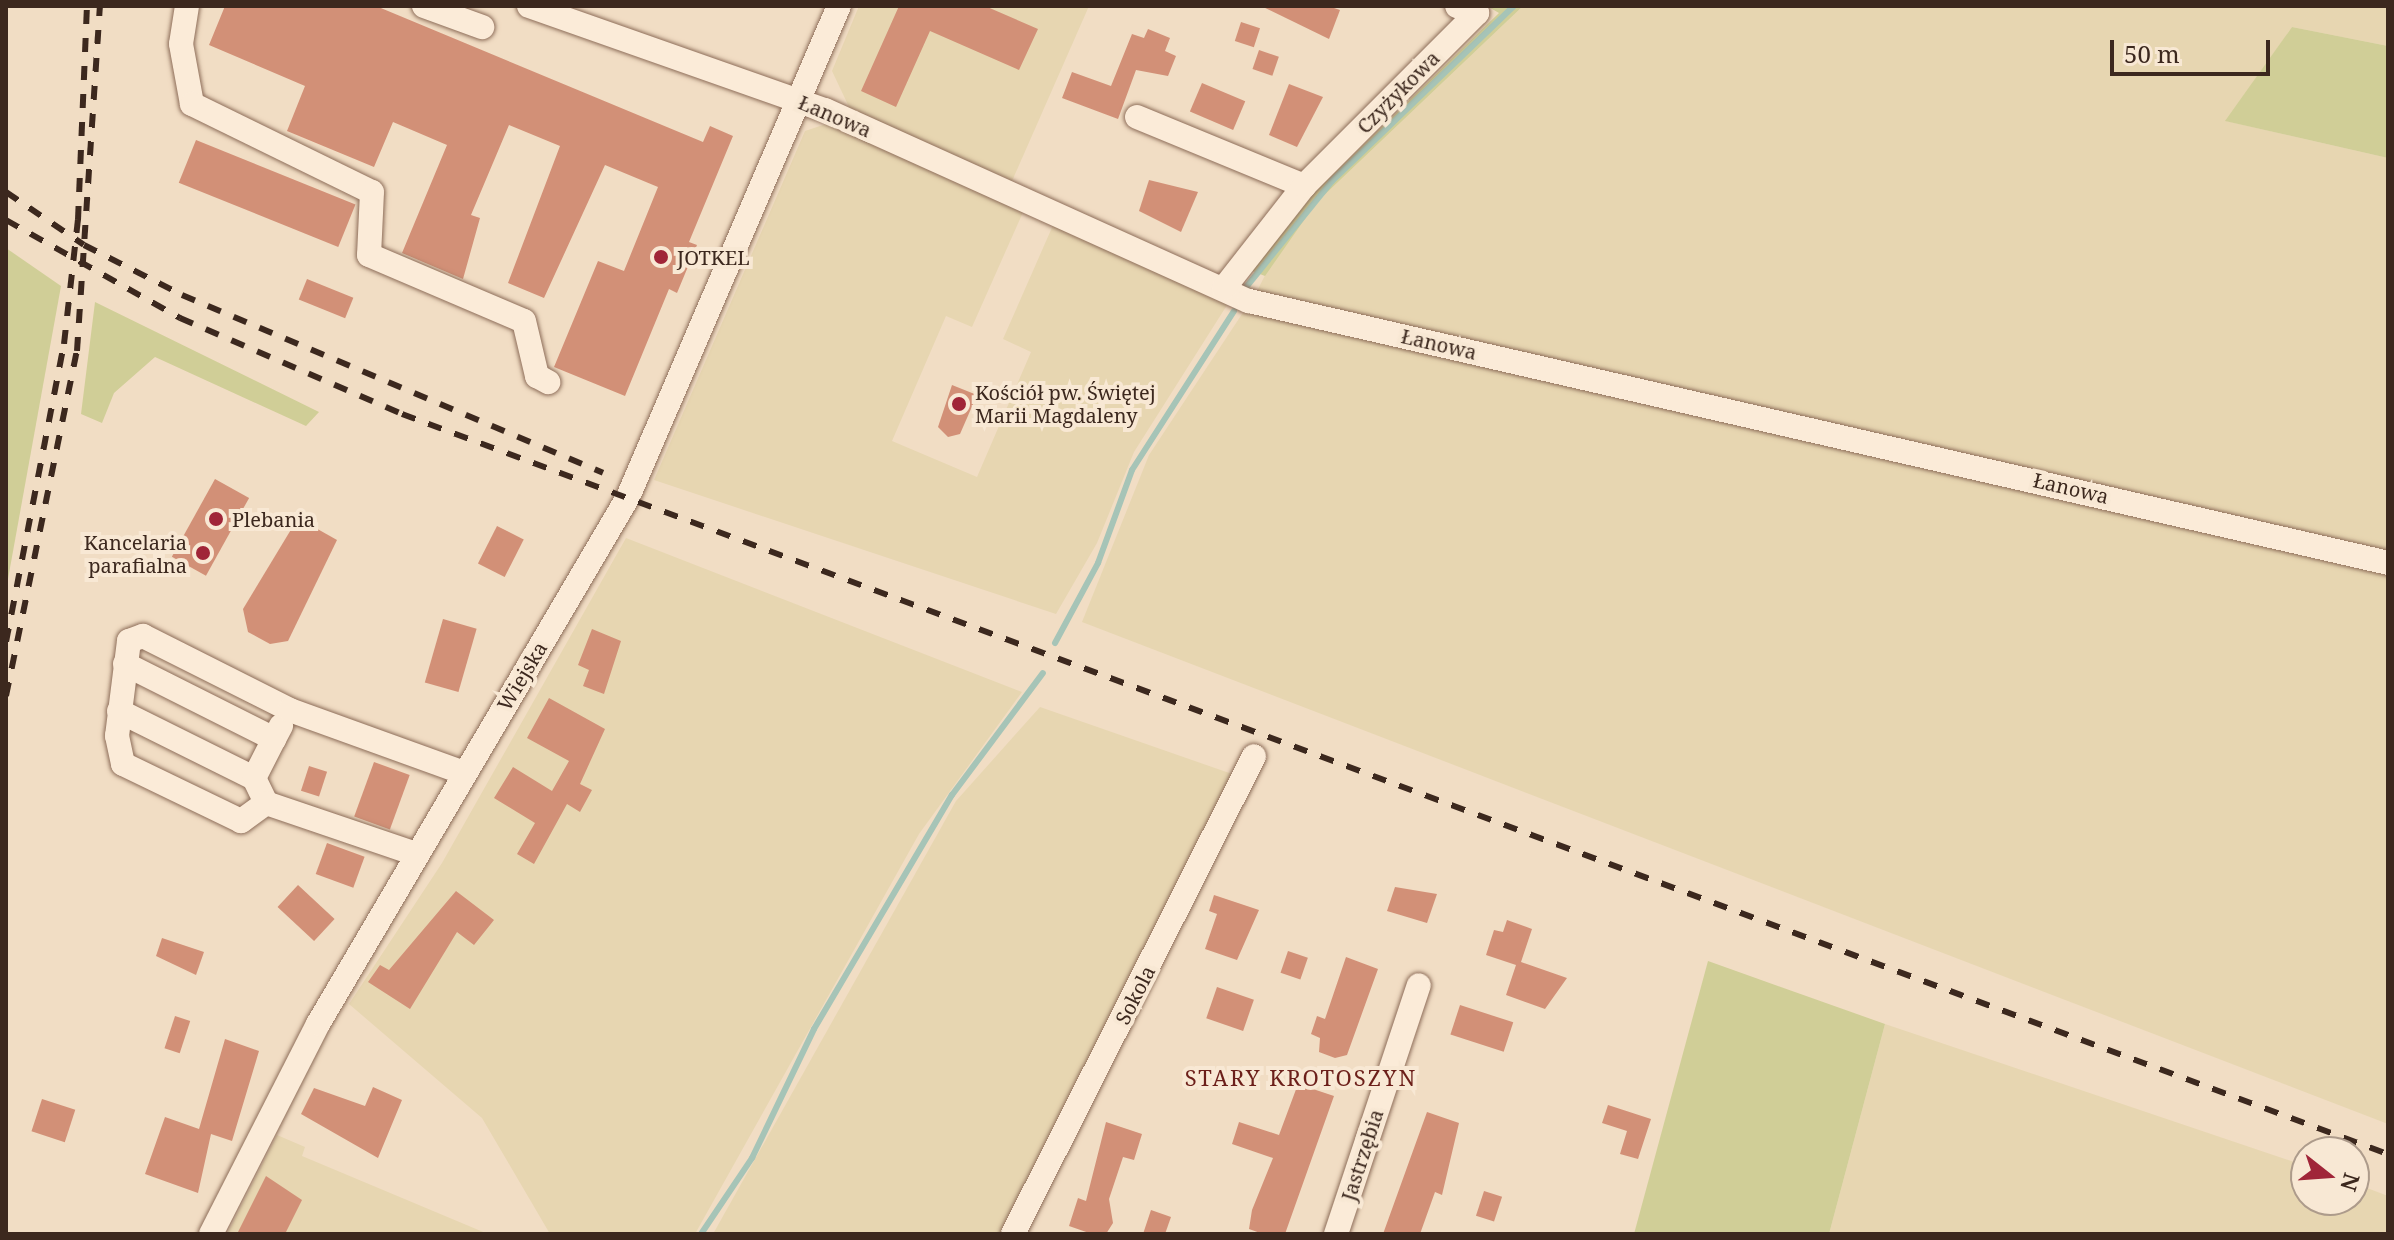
<!DOCTYPE html>
<html>
<head>
<meta charset="utf-8">
<style>
  body { margin:0 }
  #map { position:relative; width:2394px; height:1240px; overflow:hidden; background:#f1ddc4; font-family:"Noto Serif",serif }
  div>[style] { position:absolute }
  .farmland>* { inset:0; background:#e7d6b1 }
  .green>* { inset:0; background:#d0ce97 }
  .stream>* { height:6px; margin:-3px; padding:0 3px; transform-origin:3px; border-radius:3px; background:#a6c4b7 }
  .building>* { inset:0; background:#d29077; transform-origin:0 0 }
  .roads { filter:drop-shadow(0 0 2px #8d6d59) drop-shadow(0 0 2px #8d6d59) }
  .minor>* { height:24px; margin:-12px; padding:0 12px; transform-origin:12px; border-radius:12px; background:#fbebd8 }
  .rail>* { height:6px; margin-top:-3px; transform-origin:0; background:repeating-linear-gradient(90deg,#3c281e 0 14px,transparent 0 28px) }
  .dots>* { width:22px; height:22px; translate:-50% -50%; box-sizing:border-box; border:4px solid #f8e8d4; border-radius:50% }
  span { translate:-50% -50%; white-space:nowrap; text-align:center; line-height:1.15; -webkit-text-stroke:8px #f8e8d4; paint-order:stroke }
  .street-label { font-size:20px; color:#3c281e }
  .poi-label { font-size:20px; color:#3c281e }
  .left { translate:0 -50%; text-align:left }
  .right { translate:-100% -50%; text-align:right }
  .neighbourhood-label { font-size:22px; color:#6c1f1a; letter-spacing:2px }
  .frame { position:absolute; inset:0; border:8px solid #3c281e; pointer-events:none }
  .north { position:absolute; left:2290px; top:1136px; width:80px; height:80px; box-sizing:border-box; background:#f8e8d4; border:2px solid #ad9b8b; border-radius:50%; rotate:107deg; font-size:22px; font-weight:700; line-height:32px; text-align:center; color:#3c281e }
  .north::after { content:''; display:block; margin:auto; width:28px; height:36px; background:#a02538; clip-path:polygon(50% 0,100% 100%,50% 72%,0 100%) }
  .scale { position:absolute; left:2110px; top:40px; width:160px; height:36px; box-sizing:border-box; border:4px solid #3c281e; border-top:0; padding-left:10px; font-size:24px; line-height:28px; white-space:nowrap; color:#3c281e; -webkit-text-stroke:6px #f8e8d4; paint-order:stroke }
</style>
</head>
<body>
<div id="map">
  <div class="farmland">
    <div style="clip-path:polygon(859px 6px,1089px 6px,1012px 181px,850px 109px,832px 71px)"></div>
    <div style="clip-path:polygon(1523px 6px,2388px 6px,2388px 46px,2292px 27px,2226px 121px,2388px 158px,2388px 560px,1256px 293px,1280px 246px,1316px 203px)"></div>
    <div style="clip-path:polygon(826px 124px,1024px 210px,972px 327px,946px 316px,892px 441px,977px 477px,1031px 352px,1003px 339px,1054px 223px,1229px 302px,1134px 452px,1097px 543px,1056px 614px,654px 480px,805px 131px)"></div>
    <div style="clip-path:polygon(1246px 308px,2388px 572px,2388px 1124px,1082px 622px,1149px 455px)"></div>
    <div style="clip-path:polygon(626px 538px,1022px 692px,919px 834px,695px 1234px,550px 1234px,482px 1118px,349px 1004px,442px 863px)"></div>
    <div style="clip-path:polygon(1040px 707px,1235px 775px,1003px 1234px,713px 1234px,956px 801px)"></div>
    <div style="clip-path:polygon(1885px 1024px,2306px 1166px,2306px 1200px,2354px 1200px,2354px 1183px,2388px 1196px,2388px 1234px,1829px 1234px)"></div>
    <div style="clip-path:polygon(277px 1135px,305px 1147px,302px 1156px,488px 1234px,227px 1234px)"></div>
  </div>
  <div class="green">
    <div style="clip-path:polygon(1487px 6px,1523px 6px,1316px 203px,1265px 276px,1252px 271px,1316px 191px,1499px 13px)"></div>
    <div style="clip-path:polygon(2292px 27px,2388px 46px,2388px 158px,2225px 121px)"></div>
    <div style="clip-path:polygon(6px 248px,61px 286px,6px 590px)"></div>
    <div style="clip-path:polygon(95px 302px,319px 412px,306px 426px,155px 357px,114px 393px,102px 423px,81px 414px)"></div>
    <div style="clip-path:polygon(1708px 961px,1885px 1024px,1829px 1234px,1634px 1234px)"></div>
  </div>
  <div class="stream">
    <div style="left:1247px;top:286px;width:135px;rotate:-51deg"></div>
    <div style="left:1332px;top:181px;width:252px;rotate:-43.9deg"></div>
    <div style="left:1055px;top:643px;width:91px;rotate:-61.7deg"></div>
    <div style="left:1098px;top:563px;width:99px;rotate:-69.9deg"></div>
    <div style="left:1132px;top:470px;width:189px;rotate:-57.3deg"></div>
    <div style="left:701px;top:1234px;width:92px;rotate:-56.1deg"></div>
    <div style="left:752px;top:1158px;width:143px;rotate:-64.3deg"></div>
    <div style="left:814px;top:1029px;width:272px;rotate:-59.5deg"></div>
    <div style="left:952px;top:795px;width:152px;rotate:-53.3deg"></div>
  </div>
  <div class="building">
    <div style="clip-path:polygon(225px 6px,376px 6px,703px 142px,710px 126px,733px 136px,689px 242px,697px 245px,677px 293px,669px 289px,625px 396px,554px 367px,598px 261px,624px 271px,658px 187px,605px 165px,544px 298px,508px 283px,560px 146px,509px 125px,471px 215px,480px 218px,463px 279px,402px 253px,447px 145px,393px 122px,374px 167px,287px 131px,305px 86px,209px 45px)"></div>
    <div style="clip-path:polygon(899px 6px,985px 6px,1038px 29px,1019px 70px,930px 31px,896px 107px,861px 91px)"></div>
    <div style="clip-path:polygon(1261px 6px,1328px 6px,1340px 10px,1329px 39px)"></div>
    <div style="left:1241px;top:22px;width:20px;height:20px;rotate:18deg"></div>
    <div style="clip-path:polygon(1148px 29px,1170px 38px,1165px 51px,1176px 56px,1168px 76px,1136px 70px,1118px 119px,1062px 98px,1072px 72px,1111px 86px,1132px 34px,1144px 38px)"></div>
    <div style="left:1259px;top:50px;width:21px;height:20px;rotate:19deg"></div>
    <div style="left:1202px;top:83px;width:47px;height:31px;rotate:23deg"></div>
    <div style="clip-path:polygon(1289px 84px,1323px 97px,1297px 147px,1269px 135px)"></div>
    <div style="left:196px;top:140px;width:172px;height:46px;rotate:22deg"></div>
    <div style="clip-path:polygon(1149px 180px,1198px 192px,1181px 232px,1139px 211px)"></div>
    <div style="left:307px;top:279px;width:50px;height:22px;rotate:22deg"></div>
    <div style="clip-path:polygon(952px 385px,977px 395px,960px 434px,948px 437px,938px 427px)"></div>
    <div style="left:215px;top:479px;width:39px;height:89px;rotate:29deg"></div>
    <div style="clip-path:polygon(298px 518px,337px 540px,288px 641px,270px 644px,248px 632px,243px 609px)"></div>
    <div style="left:497px;top:526px;width:30px;height:42px;rotate:27deg"></div>
    <div style="left:443px;top:619px;width:35px;height:66px;rotate:16deg"></div>
    <div style="clip-path:polygon(592px 629px,621px 641px,604px 694px,583px 686px,589px 670px,578px 665px)"></div>
    <div style="clip-path:polygon(549px 698px,605px 729px,580px 784px,592px 790px,580px 812px,567px 804px,534px 864px,517px 854px,535px 823px,494px 798px,513px 767px,552px 791px,569px 761px,527px 738px)"></div>
    <div style="left:374px;top:762px;width:38px;height:58px;rotate:20deg"></div>
    <div style="left:309px;top:766px;width:19px;height:26px;rotate:18deg"></div>
    <div style="left:327px;top:843px;width:40px;height:33px;rotate:20deg"></div>
    <div style="left:298px;top:885px;width:50px;height:30px;rotate:43deg"></div>
    <div style="clip-path:polygon(1395px 887px,1437px 894px,1427px 923px,1387px 911px)"></div>
    <div style="clip-path:polygon(456px 891px,494px 920px,474px 945px,457px 932px,410px 1009px,368px 982px,380px 965px,389px 970px)"></div>
    <div style="clip-path:polygon(1214px 895px,1259px 910px,1237px 960px,1205px 949px,1217px 914px,1209px 911px)"></div>
    <div style="clip-path:polygon(1507px 920px,1532px 929px,1521px 962px,1567px 978px,1545px 1009px,1506px 995px,1516px 965px,1486px 955px,1494px 930px,1503px 932px)"></div>
    <div style="clip-path:polygon(162px 938px,204px 952px,196px 975px,156px 956px)"></div>
    <div style="left:1288px;top:951px;width:21px;height:23px;rotate:19deg"></div>
    <div style="clip-path:polygon(1346px 957px,1378px 969px,1347px 1055px,1335px 1058px,1319px 1052px,1320px 1038px,1311px 1034px,1317px 1016px,1325px 1019px)"></div>
    <div style="left:1217px;top:987px;width:39px;height:33px;rotate:19deg"></div>
    <div style="left:1460px;top:1005px;width:56px;height:31px;rotate:18deg"></div>
    <div style="left:175px;top:1016px;width:16px;height:34px;rotate:18deg"></div>
    <div style="clip-path:polygon(225px 1039px,259px 1051px,232px 1141px,211px 1134px,198px 1193px,145px 1174px,165px 1117px,199px 1129px)"></div>
    <div style="clip-path:polygon(1298px 1084px,1334px 1096px,1285px 1234px,1263px 1234px,1249px 1229px,1252px 1210px,1273px 1158px,1232px 1144px,1239px 1122px,1279px 1135px)"></div>
    <div style="clip-path:polygon(373px 1087px,402px 1100px,378px 1158px,301px 1114px,314px 1088px,365px 1106px)"></div>
    <div style="left:42px;top:1099px;width:35px;height:34px;rotate:18deg"></div>
    <div style="clip-path:polygon(1608px 1105px,1651px 1119px,1638px 1159px,1620px 1154px,1627px 1131px,1602px 1123px)"></div>
    <div style="clip-path:polygon(1427px 1112px,1459px 1123px,1442px 1195px,1435px 1192px,1420px 1234px,1383px 1234px)"></div>
    <div style="clip-path:polygon(1106px 1122px,1142px 1134px,1134px 1160px,1123px 1157px,1109px 1199px,1113px 1223px,1106px 1234px,1092px 1234px,1069px 1226px,1078px 1198px,1086px 1201px)"></div>
    <div style="clip-path:polygon(266px 1176px,302px 1200px,285px 1234px,237px 1234px)"></div>
    <div style="left:1484px;top:1191px;width:19px;height:26px;rotate:18deg"></div>
    <div style="clip-path:polygon(1151px 1210px,1171px 1217px,1165px 1234px,1143px 1234px)"></div>
  </div>
  <div class="roads">
    <div class="minor">
      <div style="left:187px;top:6px;width:38px;rotate:99deg"></div>
      <div style="left:181px;top:44px;width:61px;rotate:79.6deg"></div>
      <div style="left:192px;top:104px;width:200px;rotate:26.1deg"></div>
      <div style="left:372px;top:192px;width:63px;rotate:92.7deg"></div>
      <div style="left:369px;top:255px;width:168px;rotate:23.1deg"></div>
      <div style="left:524px;top:321px;width:57px;rotate:76.7deg"></div>
      <div style="left:537px;top:376px;width:13px;rotate:29deg"></div>
      <div style="left:424px;top:6px;width:62px;rotate:19.9deg"></div>
      <div style="left:529px;top:6px;width:314px;rotate:19.4deg"></div>
      <div style="left:825px;top:110px;width:465px;rotate:24.3deg"></div>
      <div style="left:1249px;top:301px;width:1169px;rotate:12.95deg"></div>
      <div style="left:1137px;top:117px;width:181px;rotate:22.4deg"></div>
      <div style="left:1224px;top:288px;width:130px;rotate:-51.9deg"></div>
      <div style="left:1304px;top:186px;width:245px;rotate:-45deg"></div>
      <div style="left:1477px;top:13px;width:21px;rotate:-161deg"></div>
      <div style="left:125px;top:664px;width:167px;rotate:26.7deg"></div>
      <div style="left:274px;top:739px;width:15px;rotate:-62deg"></div>
      <div style="left:119px;top:711px;width:151px;rotate:26.4deg"></div>
      <div style="left:274px;top:739px;width:44px;rotate:117.1deg"></div>
      <div style="left:254px;top:778px;width:28px;rotate:64deg"></div>
      <div style="left:266px;top:803px;width:158px;rotate:18.8deg"></div>
      <div style="left:266px;top:803px;width:31px;rotate:144deg"></div>
      <div style="left:241px;top:821px;width:131px;rotate:-154.2deg"></div>
      <div style="left:123px;top:764px;width:29px;rotate:-102deg"></div>
      <div style="left:117px;top:736px;width:96px;rotate:-82.8deg"></div>
      <div style="left:129px;top:641px;width:15px;rotate:-20deg"></div>
      <div style="left:143px;top:636px;width:165px;rotate:26.7deg"></div>
      <div style="left:290px;top:710px;width:185px;rotate:19.9deg"></div>
      <div style="left:211px;top:1234px;width:236px;rotate:-63deg"></div>
      <div style="left:318px;top:1024px;width:611px;rotate:-59.53deg"></div>
      <div style="left:628px;top:497px;width:534px;rotate:-66.75deg"></div>
      <div style="left:1013px;top:1234px;width:535px;rotate:-63.24deg"></div>
      <div style="left:1336px;top:1234px;width:262px;rotate:-71.6deg"></div>
    </div>
  </div>
  <div class="rail">
    <div style="left:6px;top:192px;width:94px;rotate:34.2deg"></div>
    <div style="left:84px;top:245px;width:110px;rotate:27deg"></div>
    <div style="left:182px;top:295px;width:457px;rotate:22.9deg"></div>
    <div style="left:6px;top:220px;width:200px;rotate:29.4deg"></div>
    <div style="left:180px;top:318px;width:242px;rotate:23.4deg"></div>
    <div style="left:402px;top:414px;width:2119px;rotate:20.44deg"></div>
    <div style="left:6px;top:642px;width:304px;rotate:-79deg"></div>
    <div style="left:64px;top:344px;width:125px;rotate:-83.6deg"></div>
    <div style="left:78px;top:220px;width:214px;rotate:-87.6deg"></div>
    <div style="left:6px;top:696px;width:352px;rotate:-78.4deg"></div>
    <div style="left:77px;top:351px;width:346px;rotate:-86.2deg"></div>
  </div>
  <div class="dots">
    <div style="left:661px;top:257px;background:#a02538"></div>
    <div style="left:959px;top:404px;background:#a02538"></div>
    <div style="left:216px;top:519px;background:#a02538"></div>
    <div style="left:203px;top:553px;background:#a02538"></div>
  </div>
  <div class="street-label">
    <span style="left:1398px;top:92px;rotate:-45deg">Czyżykowa</span>
    <span style="left:835px;top:116px;rotate:23deg">Łanowa</span>
    <span style="left:1439px;top:344px;rotate:13deg">Łanowa</span>
    <span style="left:2071px;top:488px;rotate:13deg">Łanowa</span>
    <span style="left:522px;top:676px;rotate:-59deg">Wiejska</span>
    <span style="left:1135px;top:995px;rotate:-63deg">Sokola</span>
    <span style="left:1362px;top:1155px;rotate:-72deg">Jastrzębia</span>
  </div>
  <div class="poi-label">
    <span class="left" style="left:677px;top:257px">JOTKEL</span>
    <span class="left" style="left:975px;top:404px">Kościół pw. Świętej<br>Marii Magdaleny</span>
    <span class="left" style="left:232px;top:519px">Plebania</span>
    <span class="right" style="left:187px;top:554px">Kancelaria<br>parafialna</span>
  </div>
  <div class="neighbourhood-label">
    <span style="left:1301px;top:1078px">STARY KROTOSZYN</span>
  </div>
  <div class="frame"></div>
  <div class="north">N</div>
  <div class="scale">50 m</div>
</div>
</body>
</html>
